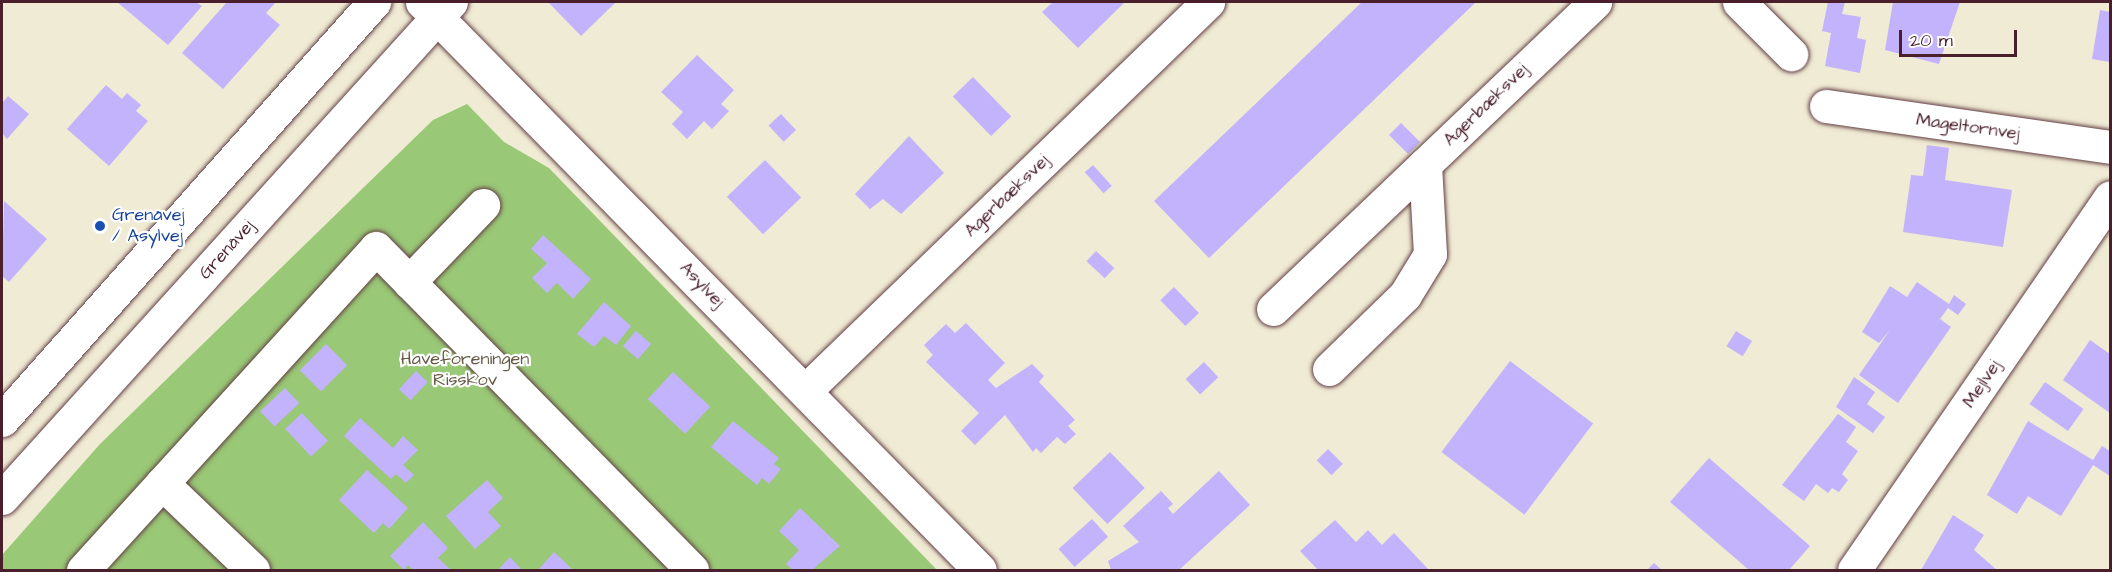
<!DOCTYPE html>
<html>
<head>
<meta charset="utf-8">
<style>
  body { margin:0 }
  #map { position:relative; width:2112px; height:572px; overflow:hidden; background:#f0ebd4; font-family:"Architects Daughter",sans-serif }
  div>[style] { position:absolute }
  .green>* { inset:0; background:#99c876 }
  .building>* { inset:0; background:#c2b3fc; transform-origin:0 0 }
  .roads { filter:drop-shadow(0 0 2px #633e44) drop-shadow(0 0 2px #633e44) }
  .minor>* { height:33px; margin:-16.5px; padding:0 16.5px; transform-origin:16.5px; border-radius:16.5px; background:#fff }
  .dots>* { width:16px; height:16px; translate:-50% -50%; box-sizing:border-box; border:3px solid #fff; border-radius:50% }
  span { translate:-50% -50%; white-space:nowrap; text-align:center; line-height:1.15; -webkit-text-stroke:4.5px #fff; paint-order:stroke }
  .street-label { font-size:18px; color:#4a1f2b }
  .transit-label { font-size:18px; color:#164399 }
  .left { translate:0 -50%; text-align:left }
  .park-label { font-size:18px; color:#665a45 }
  .frame { position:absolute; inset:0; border:3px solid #4a1f2b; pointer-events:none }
  .scale { position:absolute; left:1899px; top:30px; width:118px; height:27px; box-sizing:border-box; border:3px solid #4a1f2b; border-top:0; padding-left:8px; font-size:18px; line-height:21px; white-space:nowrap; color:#4a1f2b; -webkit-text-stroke:4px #fff; paint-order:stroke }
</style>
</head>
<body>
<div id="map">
  <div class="green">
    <div style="clip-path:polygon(467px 104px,504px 142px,549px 168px,937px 570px,2px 570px,2px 555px,100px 444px,433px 120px)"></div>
  </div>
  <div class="building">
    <div style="clip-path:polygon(117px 2px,196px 2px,202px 6px,168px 45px)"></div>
    <div style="clip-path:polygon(227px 2px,276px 2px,266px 13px,280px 25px,223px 89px,182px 53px)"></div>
    <div style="clip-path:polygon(548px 2px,616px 2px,581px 36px)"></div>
    <div style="clip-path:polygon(1053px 2px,1125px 2px,1078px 48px,1042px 12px)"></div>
    <div style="clip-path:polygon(1362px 2px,1476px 2px,1209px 258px,1154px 201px)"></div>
    <div style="clip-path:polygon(1828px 2px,1845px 2px,1842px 14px,1861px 17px,1857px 38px,1866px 40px,1860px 73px,1825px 66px,1831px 33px,1822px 31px)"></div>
    <div style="clip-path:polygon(1893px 2px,1960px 2px,1939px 64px,1885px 50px)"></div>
    <div style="clip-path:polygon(2100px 10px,2110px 12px,2110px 62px,2092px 59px)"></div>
    <div style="clip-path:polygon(697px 55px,734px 90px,721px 104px,729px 111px,712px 129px,704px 121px,687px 139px,672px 124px,683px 112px,661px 92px)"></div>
    <div style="left:973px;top:77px;width:55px;height:28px;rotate:46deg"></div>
    <div style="clip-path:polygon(106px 85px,122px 99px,127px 93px,141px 105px,136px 111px,148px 121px,109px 166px,67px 129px)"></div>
    <div style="clip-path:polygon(8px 96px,29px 114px,7px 139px,2px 133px,2px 103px)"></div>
    <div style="left:781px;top:114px;width:22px;height:17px;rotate:47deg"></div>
    <div style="left:1401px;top:123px;width:27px;height:17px;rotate:45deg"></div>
    <div style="clip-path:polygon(909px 136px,944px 173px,901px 214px,883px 199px,870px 209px,855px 194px)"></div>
    <div style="clip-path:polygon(1927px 145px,1949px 148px,1945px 180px,2012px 190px,2003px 247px,1903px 232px,1911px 175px,1923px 176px)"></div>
    <div style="left:765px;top:160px;width:52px;height:53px;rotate:46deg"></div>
    <div style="left:1093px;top:165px;width:28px;height:11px;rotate:48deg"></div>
    <div style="clip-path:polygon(4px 201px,47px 239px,9px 282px,2px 276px)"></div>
    <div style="clip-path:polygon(543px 235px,591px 279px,573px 299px,557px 283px,547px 293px,532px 278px,547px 263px,531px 249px)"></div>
    <div style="left:1096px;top:251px;width:25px;height:14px;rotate:43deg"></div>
    <div style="clip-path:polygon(1917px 282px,1949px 304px,1954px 295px,1966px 304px,1958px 315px,1948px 308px,1940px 319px,1951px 327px,1898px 403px,1859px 375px,1890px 330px,1879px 343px,1862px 332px,1890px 286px,1907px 297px)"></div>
    <div style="left:1174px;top:287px;width:36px;height:19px;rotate:46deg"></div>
    <div style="clip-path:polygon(604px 302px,631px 326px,616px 345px,604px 336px,594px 347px,577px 334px)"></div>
    <div style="clip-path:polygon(966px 323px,1005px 363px,988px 380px,996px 388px,1032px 364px,1044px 376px,1039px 382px,1075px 420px,1068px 426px,1076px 434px,1065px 444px,1057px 437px,1041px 453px,1036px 448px,1033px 452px,1005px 415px,975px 445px,961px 431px,979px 413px,926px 362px,933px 355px,924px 345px,946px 324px,955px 333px)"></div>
    <div style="left:636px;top:331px;width:20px;height:20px;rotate:41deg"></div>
    <div style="left:1736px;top:331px;width:19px;height:18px;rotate:32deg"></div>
    <div style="clip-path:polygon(2090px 340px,2110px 354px,2110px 413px,2063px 380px)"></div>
    <div style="left:326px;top:344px;width:30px;height:37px;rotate:45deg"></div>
    <div style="left:1510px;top:361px;width:104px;height:114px;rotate:37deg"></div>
    <div style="left:1204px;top:362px;width:21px;height:25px;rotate:47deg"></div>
    <div style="left:416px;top:371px;width:16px;height:25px;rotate:43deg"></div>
    <div style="left:673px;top:372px;width:51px;height:37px;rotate:43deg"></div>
    <div style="clip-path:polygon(1854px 377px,1875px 392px,1867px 404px,1885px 417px,1873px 433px,1836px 407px)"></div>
    <div style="left:2045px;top:382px;width:47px;height:27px;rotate:35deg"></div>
    <div style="left:285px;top:388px;width:21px;height:34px;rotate:47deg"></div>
    <div style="left:302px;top:413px;width:38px;height:23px;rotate:47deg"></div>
    <div style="clip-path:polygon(1838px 414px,1856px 427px,1846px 442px,1858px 451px,1842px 474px,1848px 480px,1839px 492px,1832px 488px,1828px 493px,1816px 484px,1804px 501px,1782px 485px)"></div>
    <div style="clip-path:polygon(360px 418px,393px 448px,403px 436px,418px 450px,403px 465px,414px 475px,406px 483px,396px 474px,391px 479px,344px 436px)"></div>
    <div style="clip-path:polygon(733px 421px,779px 458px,774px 464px,781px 469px,769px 484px,762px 478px,757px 485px,711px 447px)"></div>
    <div style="clip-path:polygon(2028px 421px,2093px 460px,2102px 446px,2110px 451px,2110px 476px,2093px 465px,2061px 516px,2028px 496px,2017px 514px,1987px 495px)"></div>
    <div style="left:1328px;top:449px;width:21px;height:16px;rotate:45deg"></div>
    <div style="left:1110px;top:452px;width:50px;height:52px;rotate:46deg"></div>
    <div style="clip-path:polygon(1709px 458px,1810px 546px,1789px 570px,1749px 570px,1670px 502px)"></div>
    <div style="clip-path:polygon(367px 470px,408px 508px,389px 529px,383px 523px,374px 533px,339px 500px)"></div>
    <div style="clip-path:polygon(1219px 471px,1250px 505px,1179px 570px,1111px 570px,1108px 561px,1139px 542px,1123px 526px,1161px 491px,1173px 504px,1168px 508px,1173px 514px)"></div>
    <div style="clip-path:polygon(487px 480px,503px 498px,488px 512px,501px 526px,475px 549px,446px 516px)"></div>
    <div style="clip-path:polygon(800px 508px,840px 546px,812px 570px,793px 570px,786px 564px,799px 550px,779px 531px)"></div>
    <div style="clip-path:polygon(1953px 515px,1984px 535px,1974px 550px,1997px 570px,1921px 570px)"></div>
    <div style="left:1092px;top:519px;width:24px;height:45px;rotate:48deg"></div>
    <div style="clip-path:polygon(1335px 520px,1356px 542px,1368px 530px,1382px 545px,1394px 533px,1429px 570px,1318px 570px,1300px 551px)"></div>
    <div style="clip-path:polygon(423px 522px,448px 548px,438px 558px,451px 570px,413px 570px,408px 565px,404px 570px,390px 556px)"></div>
    <div style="clip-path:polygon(554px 552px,573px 570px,538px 570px)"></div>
    <div style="clip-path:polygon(510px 557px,522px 570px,498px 570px)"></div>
    <div style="clip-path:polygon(1654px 563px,1662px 570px,1647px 570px)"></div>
  </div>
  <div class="roads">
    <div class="minor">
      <div style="left:422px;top:2px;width:796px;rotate:45.51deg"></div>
      <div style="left:1739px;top:2px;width:74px;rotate:45deg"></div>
      <div style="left:1826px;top:106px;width:287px;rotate:8.2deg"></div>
      <div style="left:409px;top:282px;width:107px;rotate:-46.1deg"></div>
      <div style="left:1273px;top:309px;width:445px;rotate:-43.6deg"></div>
      <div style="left:1329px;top:369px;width:106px;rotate:-44.2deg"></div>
      <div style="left:1405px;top:295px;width:48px;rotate:-58.6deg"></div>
      <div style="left:1430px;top:254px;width:90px;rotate:-93.2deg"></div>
      <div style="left:806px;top:390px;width:559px;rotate:-43.98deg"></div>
      <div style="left:2px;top:420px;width:560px;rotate:-48.33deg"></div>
      <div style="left:162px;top:483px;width:126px;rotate:43.7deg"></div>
      <div style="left:2px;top:498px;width:669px;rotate:-47.85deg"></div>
      <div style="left:83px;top:570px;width:435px;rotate:-47.7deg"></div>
      <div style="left:376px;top:248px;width:451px;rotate:45.5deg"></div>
      <div style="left:1854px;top:570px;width:452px;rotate:-55.5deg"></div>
    </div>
  </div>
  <div class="dots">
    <div style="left:100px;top:226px;background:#1a4fb4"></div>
  </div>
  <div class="street-label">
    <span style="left:1486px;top:105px;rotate:-44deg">Agerbæksvej</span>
    <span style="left:1968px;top:127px;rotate:8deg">Mageltornvej</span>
    <span style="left:1007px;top:196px;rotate:-44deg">Agerbæksvej</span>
    <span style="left:227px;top:250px;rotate:-48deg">Grenåvej</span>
    <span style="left:702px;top:285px;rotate:46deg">Asylvej</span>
    <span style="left:1982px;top:384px;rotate:-56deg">Mejlvej</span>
  </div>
  <div class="transit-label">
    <span class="left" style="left:112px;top:226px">Grenåvej<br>/ Asylvej</span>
  </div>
  <div class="park-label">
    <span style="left:465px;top:370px">Haveforeningen<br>Risskov</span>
  </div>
  <div class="frame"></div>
  <div class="scale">20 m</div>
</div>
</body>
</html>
